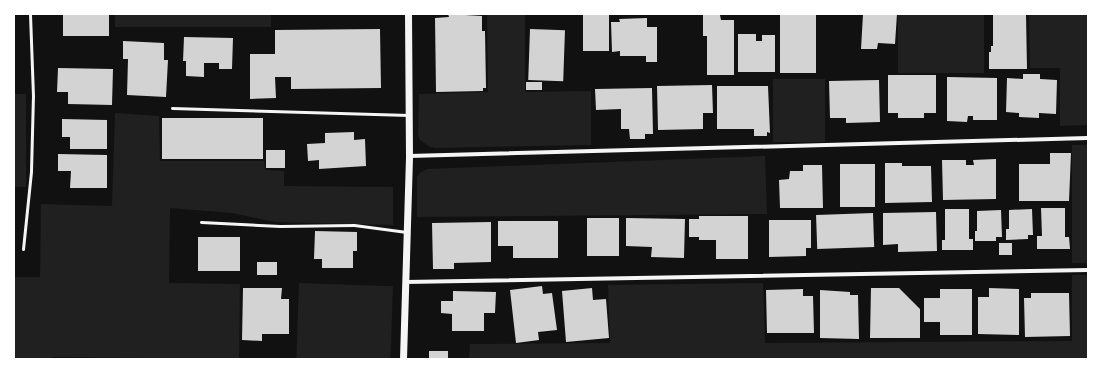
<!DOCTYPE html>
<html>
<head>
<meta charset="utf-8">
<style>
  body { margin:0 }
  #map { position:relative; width:1102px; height:373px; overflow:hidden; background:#111; font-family:Manrope,sans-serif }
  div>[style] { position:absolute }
  .green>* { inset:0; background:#202020; transform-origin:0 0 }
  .building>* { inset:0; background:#d3d3d3; transform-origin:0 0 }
  .service>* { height:3px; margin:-1.5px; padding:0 1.5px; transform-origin:1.5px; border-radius:1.5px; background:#f5f5f5 }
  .minor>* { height:4px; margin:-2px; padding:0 2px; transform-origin:2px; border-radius:2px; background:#f5f5f5 }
  .tertiary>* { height:7px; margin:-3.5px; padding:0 3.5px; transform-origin:3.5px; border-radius:3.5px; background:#f5f5f5 }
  span { translate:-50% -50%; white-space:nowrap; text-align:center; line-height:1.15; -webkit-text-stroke:4px #fff; paint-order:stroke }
  .frame { position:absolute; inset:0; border:15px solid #fff; pointer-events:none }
</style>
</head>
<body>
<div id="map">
  <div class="green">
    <div style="left:115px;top:14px;width:156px;height:13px"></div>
    <div style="clip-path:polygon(487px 14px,525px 14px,525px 92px,591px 91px,591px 145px,436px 148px,430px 147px,420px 140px,418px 135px,419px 94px,488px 92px)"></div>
    <div style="left:898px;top:14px;width:86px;height:59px"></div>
    <div style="clip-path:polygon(1029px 14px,1087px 14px,1088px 125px,1060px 126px,1060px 68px,1030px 68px)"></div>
    <div style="left:773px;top:79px;width:52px;height:63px"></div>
    <div style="left:14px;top:94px;width:12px;height:93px"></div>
    <div style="clip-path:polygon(115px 113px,159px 116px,160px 161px,264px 161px,265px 170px,284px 171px,284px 186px,393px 187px,393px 225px,275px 222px,232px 213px,170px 208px,169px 283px,240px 284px,239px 359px,51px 357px,51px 359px,14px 359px,14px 277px,40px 277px,41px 204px,112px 206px)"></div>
    <div style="left:1072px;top:145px;width:16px;height:118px"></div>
    <div style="clip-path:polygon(765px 156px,767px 214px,417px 217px,417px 177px,420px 173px,427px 169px)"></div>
    <div style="clip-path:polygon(1072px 275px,1088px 275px,1088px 359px,469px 359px,470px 344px,610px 343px,608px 285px,763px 283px,765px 343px,1072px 341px)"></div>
    <div style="left:299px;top:283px;width:94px;height:76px;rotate:2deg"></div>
  </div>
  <div class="building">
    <div style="left:63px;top:14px;width:46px;height:22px"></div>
    <div style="clip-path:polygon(448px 14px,482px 16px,482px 31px,485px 31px,486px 88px,483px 88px,483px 91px,436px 92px,435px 18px,449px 17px)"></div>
    <div style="left:583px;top:14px;width:26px;height:37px"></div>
    <div style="left:780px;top:14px;width:36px;height:59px"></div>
    <div style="clip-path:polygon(863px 14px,897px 14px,895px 44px,878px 43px,877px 49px,861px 49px)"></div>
    <div style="clip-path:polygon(993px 14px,1026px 14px,1027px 69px,989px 69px,989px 52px,991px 52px,991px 46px,993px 46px)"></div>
    <div style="clip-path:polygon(703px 15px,720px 15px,721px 20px,734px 20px,734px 75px,707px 75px,707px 36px,703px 36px)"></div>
    <div style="clip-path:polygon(647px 18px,647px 27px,657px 27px,657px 62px,646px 62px,646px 56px,620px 56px,620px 51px,612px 52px,611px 22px,620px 22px,619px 19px)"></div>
    <div style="clip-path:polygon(380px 29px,381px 88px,291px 89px,291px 77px,275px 77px,276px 98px,250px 99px,250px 54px,275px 54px,275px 30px)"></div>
    <div style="left:530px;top:29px;width:35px;height:51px;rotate:2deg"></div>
    <div style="clip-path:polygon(738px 34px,756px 34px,756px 41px,762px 41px,762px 35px,775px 35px,775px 72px,738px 72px)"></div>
    <div style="clip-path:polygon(184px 37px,233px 38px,232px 69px,219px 69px,219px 63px,204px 63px,204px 77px,186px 76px,186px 61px,183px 61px)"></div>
    <div style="clip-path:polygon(123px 41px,164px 43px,164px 60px,168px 60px,166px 97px,127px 95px,128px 59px,123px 59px)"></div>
    <div style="clip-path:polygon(58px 68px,113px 69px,112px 105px,68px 104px,68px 92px,57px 92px)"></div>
    <div style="clip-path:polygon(1023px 74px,1040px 74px,1040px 79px,1057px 80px,1056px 114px,1039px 113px,1039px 118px,1019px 117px,1019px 113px,1006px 112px,1007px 78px,1023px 79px)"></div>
    <div style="clip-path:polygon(888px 75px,936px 75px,936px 113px,924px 113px,924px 118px,898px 118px,898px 113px,888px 113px)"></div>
    <div style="clip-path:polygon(947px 77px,997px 78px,997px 120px,973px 120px,973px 116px,968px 116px,967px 122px,947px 121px)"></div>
    <div style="clip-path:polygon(879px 80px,880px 122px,846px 123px,846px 118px,830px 118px,829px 81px)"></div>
    <div style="left:526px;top:82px;width:16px;height:8px"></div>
    <div style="clip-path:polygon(712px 85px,713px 113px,703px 113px,703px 129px,658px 130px,657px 86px)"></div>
    <div style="clip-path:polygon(717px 86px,768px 86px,770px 133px,767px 132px,767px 136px,754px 136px,754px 129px,717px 129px)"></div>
    <div style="clip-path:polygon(652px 88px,653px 134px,645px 134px,645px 139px,630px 139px,629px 129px,621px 129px,621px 109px,596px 110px,595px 89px)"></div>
    <div style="left:263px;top:118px;width:41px;height:101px;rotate:90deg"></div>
    <div style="clip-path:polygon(62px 119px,107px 120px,107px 149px,70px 149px,70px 137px,62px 137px)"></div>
    <div style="clip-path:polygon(354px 132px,354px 140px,365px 139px,366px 166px,319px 169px,319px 160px,308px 161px,307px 144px,325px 143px,325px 133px)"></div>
    <div style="left:266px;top:150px;width:19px;height:18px"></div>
    <div style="clip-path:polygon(1050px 153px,1071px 153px,1069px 201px,1019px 201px,1019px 164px,1050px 164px)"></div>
    <div style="clip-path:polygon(58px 154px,107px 155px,107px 188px,70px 188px,71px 171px,58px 171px)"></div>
    <div style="clip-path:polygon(996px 159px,996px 199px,943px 200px,942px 160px,966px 160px,966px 165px,974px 165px,973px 160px)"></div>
    <div style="clip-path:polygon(885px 163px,902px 163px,902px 166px,931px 166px,932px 202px,885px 203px)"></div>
    <div style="left:840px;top:164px;width:35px;height:43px"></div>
    <div style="clip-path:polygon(803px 165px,822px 165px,823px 208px,780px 208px,779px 180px,789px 179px,790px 171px,803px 171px)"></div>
    <div style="clip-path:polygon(1041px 208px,1065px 208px,1065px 237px,1069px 237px,1070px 249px,1037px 249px,1037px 236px,1042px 236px)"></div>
    <div style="clip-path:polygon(945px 209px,969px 209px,969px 239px,973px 239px,973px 250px,942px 250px,942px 240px,945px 240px)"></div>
    <div style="clip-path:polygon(1032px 209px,1033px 235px,1028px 235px,1028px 239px,1006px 240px,1006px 229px,1009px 229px,1009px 210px)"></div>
    <div style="clip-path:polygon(1001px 210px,1002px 237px,996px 237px,996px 241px,975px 241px,975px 231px,977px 231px,977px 211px)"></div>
    <div style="clip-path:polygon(936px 212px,937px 251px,898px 252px,898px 244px,883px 245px,883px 213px)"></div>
    <div style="left:873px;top:213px;width:34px;height:57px;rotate:88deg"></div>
    <div style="clip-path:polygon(699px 216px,748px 216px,748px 259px,716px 259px,716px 240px,699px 240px,699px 237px,689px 237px,689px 219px,699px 219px)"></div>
    <div style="left:587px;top:218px;width:32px;height:38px"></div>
    <div style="clip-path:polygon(626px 218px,685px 219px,684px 258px,651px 257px,652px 247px,626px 246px)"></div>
    <div style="clip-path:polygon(769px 220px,811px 220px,811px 248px,806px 248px,806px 256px,769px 257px)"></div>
    <div style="clip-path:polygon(498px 221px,558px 221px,558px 258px,513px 258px,513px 246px,498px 246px)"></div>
    <div style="clip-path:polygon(491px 222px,491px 262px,454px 263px,454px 269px,433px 269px,432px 223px)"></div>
    <div style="clip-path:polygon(315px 231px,357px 232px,357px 251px,353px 251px,353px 268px,322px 268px,322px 259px,314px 259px)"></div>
    <div style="left:198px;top:237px;width:42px;height:34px"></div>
    <div style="left:1012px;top:243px;width:12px;height:13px;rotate:90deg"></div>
    <div style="left:257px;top:262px;width:20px;height:13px"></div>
    <div style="clip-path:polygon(542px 286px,543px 294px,552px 293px,557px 330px,538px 332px,539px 340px,516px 343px,510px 290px)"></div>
    <div style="clip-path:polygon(243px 288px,282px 288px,281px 299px,289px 299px,289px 334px,262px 334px,262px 341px,242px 340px)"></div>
    <div style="clip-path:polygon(592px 288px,593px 300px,606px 299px,609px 338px,566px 342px,562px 291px)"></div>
    <div style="clip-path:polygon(871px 288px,899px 288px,920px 309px,920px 338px,870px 338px)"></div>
    <div style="clip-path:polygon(989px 288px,1019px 289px,1019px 335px,978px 334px,978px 297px,989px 297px)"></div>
    <div style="clip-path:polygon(803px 289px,803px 296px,813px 296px,814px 333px,767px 333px,766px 290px)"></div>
    <div style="clip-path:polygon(940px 289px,972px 289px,972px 335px,940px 335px,940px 322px,924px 322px,924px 298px,940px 298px)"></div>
    <div style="clip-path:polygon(820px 290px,850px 292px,850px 295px,858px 295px,859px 339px,820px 338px)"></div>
    <div style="clip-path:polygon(453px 291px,496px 292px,495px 313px,484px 313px,484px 331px,452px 331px,452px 314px,441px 313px,441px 301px,453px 301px)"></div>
    <div style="clip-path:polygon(1031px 293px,1069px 293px,1070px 336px,1025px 337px,1024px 298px,1031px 298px)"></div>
    <div style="left:429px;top:351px;width:19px;height:8px"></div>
  </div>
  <div class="service">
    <div style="left:172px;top:108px;width:237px;rotate:1.7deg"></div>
    <div style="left:201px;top:222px;width:79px;rotate:2.9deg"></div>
    <div style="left:280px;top:226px;width:74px;rotate:-0.8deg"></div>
    <div style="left:354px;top:225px;width:53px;rotate:7.5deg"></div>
    <div style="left:23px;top:249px;width:78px;rotate:-84.1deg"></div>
    <div style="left:31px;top:171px;width:75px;rotate:-88.5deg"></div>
    <div style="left:33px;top:96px;width:82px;rotate:-92.1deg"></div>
  </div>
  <div class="minor">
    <div style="left:409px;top:156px;width:679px;rotate:-1.52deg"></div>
    <div style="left:405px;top:282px;width:683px;rotate:-1.01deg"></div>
  </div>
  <div class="tertiary">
    <div style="left:403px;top:359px;width:203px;rotate:-88.3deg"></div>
    <div style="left:409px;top:156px;width:142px;rotate:-90.4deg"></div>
  </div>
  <div class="frame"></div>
</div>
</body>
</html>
